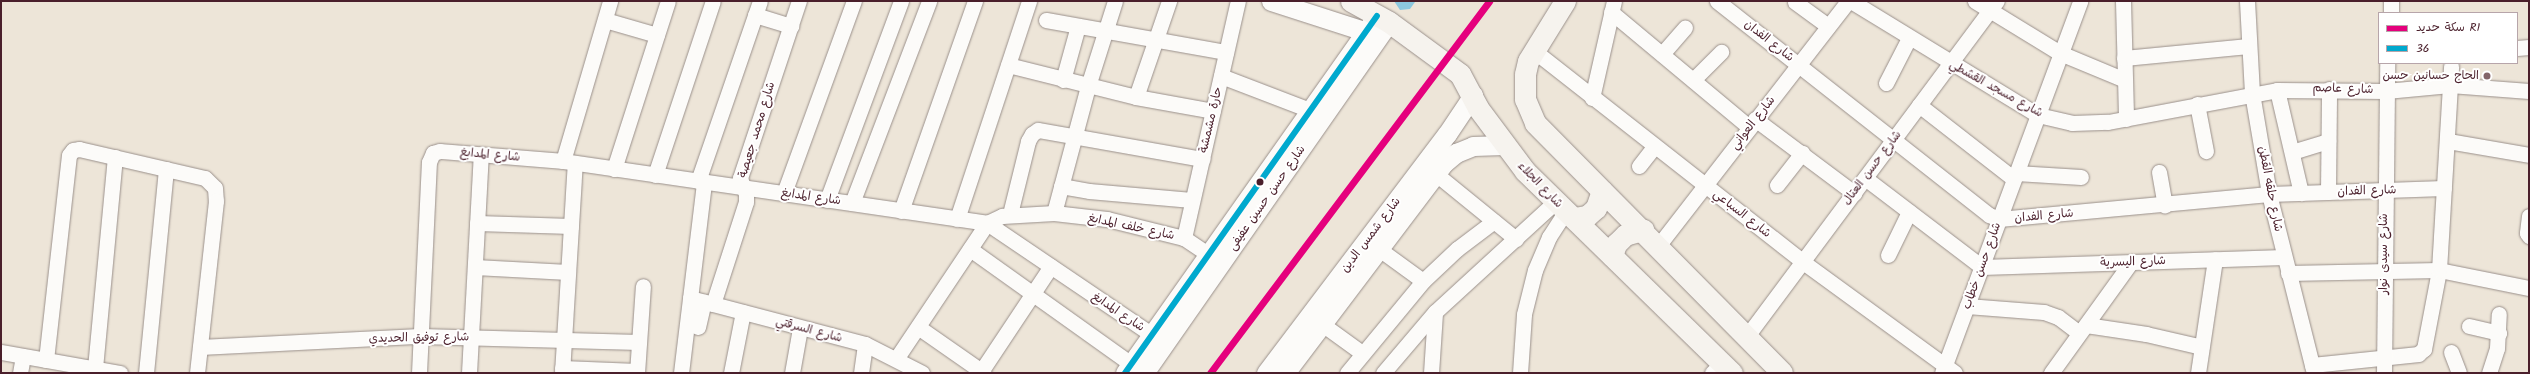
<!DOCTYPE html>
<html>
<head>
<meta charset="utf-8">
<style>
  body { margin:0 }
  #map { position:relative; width:2530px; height:374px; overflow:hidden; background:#ede5d8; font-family:Kalam,"Playpen Sans Arabic",sans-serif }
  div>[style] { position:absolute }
  .water>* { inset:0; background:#8cc8de }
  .roads { filter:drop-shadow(0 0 1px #9a908b) drop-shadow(0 0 1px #9a908b) }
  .minor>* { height:15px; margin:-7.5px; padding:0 7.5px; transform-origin:7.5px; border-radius:7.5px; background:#fcfbf9 }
  .tertiary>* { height:19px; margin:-9.5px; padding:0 9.5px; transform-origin:9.5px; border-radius:9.5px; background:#fcfbf9 }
  .secondary>* { height:21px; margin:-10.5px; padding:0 10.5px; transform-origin:10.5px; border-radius:10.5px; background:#f6f3ee }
  .bus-1>* { height:6px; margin:-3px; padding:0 3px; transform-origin:3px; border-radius:3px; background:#00a9ce }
  .rail-1>* { height:7px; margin:-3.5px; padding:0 3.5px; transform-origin:3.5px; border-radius:3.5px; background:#e5007d }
  .dots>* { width:11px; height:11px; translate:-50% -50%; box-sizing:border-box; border:2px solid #fff; border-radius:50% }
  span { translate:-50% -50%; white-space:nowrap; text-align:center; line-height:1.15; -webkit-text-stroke:4px #fff; paint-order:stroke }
  .street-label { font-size:12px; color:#4a1f2b }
  .poi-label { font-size:12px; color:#4a1f2b }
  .right { translate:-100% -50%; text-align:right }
  .frame { position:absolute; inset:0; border:2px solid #4a1f2b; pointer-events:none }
  .legend { position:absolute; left:2378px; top:12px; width:140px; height:52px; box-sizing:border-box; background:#fff; border:1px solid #b7a5aa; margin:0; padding:5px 7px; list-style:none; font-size:12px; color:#4a1f2b }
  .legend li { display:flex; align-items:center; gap:8px; height:20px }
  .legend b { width:20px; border:1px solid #b7a5aa }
</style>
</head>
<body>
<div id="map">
  <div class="water">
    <div style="clip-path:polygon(1394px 1px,1415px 1px,1415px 2px,1410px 9px,1400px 10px)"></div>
  </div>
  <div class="roads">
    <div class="minor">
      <div style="left:1717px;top:1px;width:346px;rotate:38.2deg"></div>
      <div style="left:1989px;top:215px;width:11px;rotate:22deg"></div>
      <div style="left:1999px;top:219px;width:271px;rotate:-5.3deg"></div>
      <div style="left:2269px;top:194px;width:175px;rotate:-2deg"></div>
      <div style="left:1851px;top:1px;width:219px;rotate:31.4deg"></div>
      <div style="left:2038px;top:115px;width:35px;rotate:13deg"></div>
      <div style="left:2072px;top:123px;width:36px;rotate:-2deg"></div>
      <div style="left:2108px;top:122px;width:172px;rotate:-10.7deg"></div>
      <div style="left:2277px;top:90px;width:109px;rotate:0.5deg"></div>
      <div style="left:2386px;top:91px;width:64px;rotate:-5.4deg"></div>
      <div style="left:2450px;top:85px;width:79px;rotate:4.3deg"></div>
      <div style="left:1975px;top:1px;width:100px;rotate:31.5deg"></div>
      <div style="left:2060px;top:53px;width:70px;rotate:22.6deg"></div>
      <div style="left:2123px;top:1px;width:118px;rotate:88.5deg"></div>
      <div style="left:2247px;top:1px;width:92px;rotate:86.9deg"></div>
      <div style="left:2252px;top:93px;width:102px;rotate:80.4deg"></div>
      <div style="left:2269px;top:194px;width:185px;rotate:75.9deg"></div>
      <div style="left:1795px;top:2px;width:41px;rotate:36deg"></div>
      <div style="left:1611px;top:12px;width:180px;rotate:39.8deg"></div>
      <div style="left:2391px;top:13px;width:12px;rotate:-90deg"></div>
      <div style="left:755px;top:15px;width:38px;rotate:17deg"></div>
      <div style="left:605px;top:20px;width:54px;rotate:16.1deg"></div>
      <div style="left:1046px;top:20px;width:183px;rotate:10.1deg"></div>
      <div style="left:2517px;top:48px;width:12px;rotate:-5deg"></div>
      <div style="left:1533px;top:50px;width:343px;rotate:38.1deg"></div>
      <div style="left:1803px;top:262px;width:188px;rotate:36.1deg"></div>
      <div style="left:1662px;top:54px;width:35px;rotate:-49deg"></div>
      <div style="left:2124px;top:58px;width:125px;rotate:-5.5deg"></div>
      <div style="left:1008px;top:65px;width:132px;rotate:14deg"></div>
      <div style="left:1136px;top:97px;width:78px;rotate:10.3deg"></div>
      <div style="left:1221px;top:76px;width:95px;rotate:20.9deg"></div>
      <div style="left:1063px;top:80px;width:56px;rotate:-74.5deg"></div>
      <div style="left:1693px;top:80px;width:40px;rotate:-45deg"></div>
      <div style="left:1886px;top:83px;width:51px;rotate:-62.9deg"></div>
      <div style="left:2277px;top:90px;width:106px;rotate:76.9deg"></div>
      <div style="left:1136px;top:97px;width:102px;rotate:-71deg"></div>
      <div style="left:1592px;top:98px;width:99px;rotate:-77.2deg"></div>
      <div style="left:2197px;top:104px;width:48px;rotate:79.2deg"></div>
      <div style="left:1919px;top:105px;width:120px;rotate:37.9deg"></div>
      <div style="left:1755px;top:119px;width:124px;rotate:36.8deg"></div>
      <div style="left:2448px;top:141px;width:82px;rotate:9.8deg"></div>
      <div style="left:2292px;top:152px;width:38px;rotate:-17deg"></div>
      <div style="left:563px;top:161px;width:167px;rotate:-73.6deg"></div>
      <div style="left:1639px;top:166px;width:24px;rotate:-52deg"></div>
      <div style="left:614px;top:169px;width:176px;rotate:-72.2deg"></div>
      <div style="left:2159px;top:172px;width:34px;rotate:80deg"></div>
      <div style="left:2016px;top:173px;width:65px;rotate:3.5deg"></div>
      <div style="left:1436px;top:174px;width:103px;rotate:39.1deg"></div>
      <div style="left:655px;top:175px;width:183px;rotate:-71.6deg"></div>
      <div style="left:1865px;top:178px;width:147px;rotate:37.3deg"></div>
      <div style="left:1982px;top:267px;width:302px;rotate:-1.9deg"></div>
      <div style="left:698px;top:181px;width:190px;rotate:-71deg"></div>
      <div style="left:1777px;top:185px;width:41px;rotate:-52deg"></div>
      <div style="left:1061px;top:186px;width:28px;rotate:10deg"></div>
      <div style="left:1089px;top:191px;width:103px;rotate:5deg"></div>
      <div style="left:2328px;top:192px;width:103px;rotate:-89.4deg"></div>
      <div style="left:784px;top:193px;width:204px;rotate:-70deg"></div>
      <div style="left:827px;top:200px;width:212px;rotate:-69.6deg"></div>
      <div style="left:852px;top:203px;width:216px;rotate:-69.1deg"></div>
      <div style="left:901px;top:211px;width:223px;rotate:-70.6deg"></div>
      <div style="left:1054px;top:213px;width:131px;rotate:-75deg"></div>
      <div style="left:1088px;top:86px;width:89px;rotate:-72.4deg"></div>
      <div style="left:1010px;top:214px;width:75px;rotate:-76.1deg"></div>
      <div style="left:1028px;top:141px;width:8px;rotate:-60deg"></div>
      <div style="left:1032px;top:134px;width:7px;rotate:-34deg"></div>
      <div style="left:1038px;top:130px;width:167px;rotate:10deg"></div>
      <div style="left:2529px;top:216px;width:17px;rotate:97deg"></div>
      <div style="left:2527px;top:233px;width:4px;rotate:56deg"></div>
      <div style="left:957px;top:219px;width:230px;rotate:-71.7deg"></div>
      <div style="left:477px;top:223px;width:94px;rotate:1.8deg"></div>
      <div style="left:1184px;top:238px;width:243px;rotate:-77.2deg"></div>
      <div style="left:1658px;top:246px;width:310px;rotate:-52.2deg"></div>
      <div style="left:970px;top:249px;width:198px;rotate:35.5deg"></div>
      <div style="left:1379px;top:249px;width:54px;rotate:36deg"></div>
      <div style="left:1888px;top:255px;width:48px;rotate:-64deg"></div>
      <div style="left:475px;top:267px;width:93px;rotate:3.1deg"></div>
      <div style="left:2288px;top:273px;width:151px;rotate:-1.1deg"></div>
      <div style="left:2439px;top:270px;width:92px;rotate:11.3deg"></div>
      <div style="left:690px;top:298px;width:181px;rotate:14.7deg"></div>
      <div style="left:865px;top:344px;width:64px;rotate:27deg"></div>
      <div style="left:713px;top:304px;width:107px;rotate:-72.1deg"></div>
      <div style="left:746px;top:202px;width:8px;rotate:-90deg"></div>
      <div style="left:746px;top:194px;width:17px;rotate:-111deg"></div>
      <div style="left:740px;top:178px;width:187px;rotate:-71.6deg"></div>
      <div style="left:1967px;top:306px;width:77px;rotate:4.5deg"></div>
      <div style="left:2044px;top:312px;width:15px;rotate:20deg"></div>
      <div style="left:2058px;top:317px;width:26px;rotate:37deg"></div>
      <div style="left:1322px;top:324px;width:49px;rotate:35.9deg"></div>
      <div style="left:2086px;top:325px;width:61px;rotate:8.5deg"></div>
      <div style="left:2146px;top:334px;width:57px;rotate:13.1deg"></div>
      <div style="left:2469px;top:326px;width:31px;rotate:13deg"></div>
      <div style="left:698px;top:327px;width:26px;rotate:-77deg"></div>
      <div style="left:918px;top:327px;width:80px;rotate:34.9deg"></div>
      <div style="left:1747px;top:336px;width:418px;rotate:-53.3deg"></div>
      <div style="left:200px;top:347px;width:220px;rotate:-2.9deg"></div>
      <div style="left:420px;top:336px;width:219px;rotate:1.6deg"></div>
      <div style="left:1px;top:352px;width:121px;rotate:10deg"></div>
      <div style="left:2451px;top:352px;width:22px;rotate:69deg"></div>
      <div style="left:896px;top:359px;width:164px;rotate:-56.2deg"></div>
      <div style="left:987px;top:223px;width:17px;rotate:-25deg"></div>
      <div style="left:1002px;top:216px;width:52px;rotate:-3.3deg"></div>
      <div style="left:1054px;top:213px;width:53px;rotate:6.5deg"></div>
      <div style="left:1107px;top:219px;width:79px;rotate:13.9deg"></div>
      <div style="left:1184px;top:238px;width:40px;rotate:34deg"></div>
      <div style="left:46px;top:360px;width:206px;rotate:-83.6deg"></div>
      <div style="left:69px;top:155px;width:6px;rotate:-51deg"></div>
      <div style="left:73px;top:150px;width:6px;rotate:-9deg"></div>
      <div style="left:79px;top:149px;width:129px;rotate:13deg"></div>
      <div style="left:205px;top:178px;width:14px;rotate:45deg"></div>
      <div style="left:215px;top:188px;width:13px;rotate:86deg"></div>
      <div style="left:216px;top:201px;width:173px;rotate:96.3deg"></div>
      <div style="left:2312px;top:365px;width:107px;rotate:-5.9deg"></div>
      <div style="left:2418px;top:354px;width:8px;rotate:-40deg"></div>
      <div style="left:2424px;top:349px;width:80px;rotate:-79.2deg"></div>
      <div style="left:2439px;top:270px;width:204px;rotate:-86.6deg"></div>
      <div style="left:95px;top:368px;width:212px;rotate:-84.6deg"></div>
      <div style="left:562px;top:368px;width:75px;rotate:2.3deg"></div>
      <div style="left:20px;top:373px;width:17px;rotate:-80deg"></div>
      <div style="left:146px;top:373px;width:205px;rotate:-84.4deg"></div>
      <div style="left:419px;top:373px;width:211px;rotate:-87.3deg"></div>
      <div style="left:429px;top:162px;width:10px;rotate:-66deg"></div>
      <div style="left:433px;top:153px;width:7px;rotate:-16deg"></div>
      <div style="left:440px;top:151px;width:123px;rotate:4.6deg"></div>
      <div style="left:563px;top:161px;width:429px;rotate:8.3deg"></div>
      <div style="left:987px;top:223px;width:210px;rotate:34.1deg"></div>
      <div style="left:469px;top:373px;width:219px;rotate:-86.9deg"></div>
      <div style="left:562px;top:373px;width:210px;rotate:-86.5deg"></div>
      <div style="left:637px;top:373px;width:87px;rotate:-86.1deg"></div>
      <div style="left:681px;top:373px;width:192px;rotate:-83.1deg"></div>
      <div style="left:731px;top:373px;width:62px;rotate:-78.9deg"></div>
      <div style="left:792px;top:373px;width:46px;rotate:-79.9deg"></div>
      <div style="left:861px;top:373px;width:29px;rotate:-82deg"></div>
      <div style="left:980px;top:373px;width:128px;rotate:-56.4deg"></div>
      <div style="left:1347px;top:373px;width:119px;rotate:-50.4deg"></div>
      <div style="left:1423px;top:281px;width:47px;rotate:-43.3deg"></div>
      <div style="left:1457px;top:249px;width:46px;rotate:-37.1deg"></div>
      <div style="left:1383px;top:373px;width:80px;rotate:-49.6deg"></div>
      <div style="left:1435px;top:312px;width:163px;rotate:-42.5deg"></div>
      <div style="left:1431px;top:373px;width:61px;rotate:-86.2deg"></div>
      <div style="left:1520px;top:373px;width:59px;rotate:-86.1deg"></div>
      <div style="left:1524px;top:314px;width:45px;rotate:-76deg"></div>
      <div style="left:1535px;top:270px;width:36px;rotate:-67deg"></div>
      <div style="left:1549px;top:237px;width:31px;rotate:-57deg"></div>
      <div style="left:1712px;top:373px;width:14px;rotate:-45deg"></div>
      <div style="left:1942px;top:373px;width:397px;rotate:-69.6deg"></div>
      <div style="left:2051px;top:373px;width:137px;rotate:-54.2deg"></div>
      <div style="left:2198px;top:373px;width:115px;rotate:-81.5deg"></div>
      <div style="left:2384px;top:373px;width:310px;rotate:-89.4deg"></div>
      <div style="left:2489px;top:373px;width:26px;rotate:-72deg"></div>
      <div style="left:2497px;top:348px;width:34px;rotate:-87deg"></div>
    </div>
    <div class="tertiary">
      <div style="left:1271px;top:1px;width:110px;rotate:17.9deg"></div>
      <div style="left:1125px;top:373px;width:437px;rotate:-54.8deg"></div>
      <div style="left:1144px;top:373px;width:428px;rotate:-55.1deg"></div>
      <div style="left:1266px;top:373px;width:300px;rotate:-52.9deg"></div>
      <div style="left:1447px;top:134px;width:47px;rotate:-56.3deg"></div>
      <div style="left:1285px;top:373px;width:263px;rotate:-52.9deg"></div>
      <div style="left:1444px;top:163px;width:16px;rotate:-40deg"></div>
      <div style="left:1456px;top:153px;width:18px;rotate:-22deg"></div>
      <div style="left:1473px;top:146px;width:31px;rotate:-2deg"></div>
    </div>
    <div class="secondary">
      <div style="left:1351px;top:1px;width:43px;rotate:28.9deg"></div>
      <div style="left:1389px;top:22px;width:88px;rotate:36.2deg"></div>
      <div style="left:1460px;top:74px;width:38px;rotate:62deg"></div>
      <div style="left:1478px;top:108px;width:79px;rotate:53.3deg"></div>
      <div style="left:1525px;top:171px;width:289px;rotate:44.3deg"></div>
      <div style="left:1565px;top:1px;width:70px;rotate:121.7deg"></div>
      <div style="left:1528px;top:61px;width:13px;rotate:103deg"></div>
      <div style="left:1525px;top:74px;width:25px;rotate:90deg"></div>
      <div style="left:1525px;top:99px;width:26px;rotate:67deg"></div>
      <div style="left:1535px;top:123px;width:351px;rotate:45.3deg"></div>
      <div style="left:1574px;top:218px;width:13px;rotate:-9deg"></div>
      <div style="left:1587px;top:216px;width:12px;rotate:-42deg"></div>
      <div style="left:1596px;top:208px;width:18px;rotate:-71deg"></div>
      <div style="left:1612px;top:256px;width:13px;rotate:-72deg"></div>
      <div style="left:1616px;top:244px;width:13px;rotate:-45deg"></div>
      <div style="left:1625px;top:235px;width:19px;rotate:-16deg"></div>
    </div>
  </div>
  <div class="bus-1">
    <div style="left:1125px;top:373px;width:437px;rotate:-54.8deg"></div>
  </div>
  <div class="rail-1">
    <div style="left:1210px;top:373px;width:465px;rotate:-53.1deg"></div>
  </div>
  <div class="dots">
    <div style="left:2487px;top:76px;background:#836468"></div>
    <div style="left:1260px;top:182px;background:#4a1f2b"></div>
  </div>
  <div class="street-label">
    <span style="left:1769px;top:41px;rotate:38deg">شارع الفدان</span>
    <span style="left:1996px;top:89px;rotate:29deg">شارع مسجد القشطي</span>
    <span style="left:2343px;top:89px;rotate:2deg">شارع عاصم</span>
    <span style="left:1211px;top:120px;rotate:-77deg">حارة مشمشة</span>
    <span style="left:1753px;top:123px;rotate:-52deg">شارع العواني</span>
    <span style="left:757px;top:130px;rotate:-73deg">شارع محمد جعيصة</span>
    <span style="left:490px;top:155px;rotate:5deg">شارع المدابغ</span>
    <span style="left:1872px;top:168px;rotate:-53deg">شارع حسن العتال</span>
    <span style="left:1540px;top:185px;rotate:46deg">شارع الجلاء</span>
    <span style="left:2270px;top:189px;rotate:79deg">شارع حلقه القطن</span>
    <span style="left:2367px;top:191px;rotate:-2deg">شارع الفدان</span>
    <span style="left:811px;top:197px;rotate:8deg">شارع المدابغ</span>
    <span style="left:1267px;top:198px;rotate:-55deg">شارع حسن حسين عفيفى</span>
    <span style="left:1742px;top:214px;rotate:38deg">شارع السباعي</span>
    <span style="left:2044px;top:216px;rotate:-5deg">شارع الفدان</span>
    <span style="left:1131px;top:227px;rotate:12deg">شارع خلف المدابغ</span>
    <span style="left:1371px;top:235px;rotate:-53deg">شارع شمس الدين</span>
    <span style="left:2384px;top:254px;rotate:-90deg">شارع سيدى نوار</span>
    <span style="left:2133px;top:262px;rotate:-2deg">شارع اليسرية</span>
    <span style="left:1982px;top:266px;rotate:-70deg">شارع حسن خطاب</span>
    <span style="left:1118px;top:312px;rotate:34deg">شارع المدابغ</span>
    <span style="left:809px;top:330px;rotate:15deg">شارع السرقتي</span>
    <span style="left:419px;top:338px;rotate:-1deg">شارع توفيق الحديدي</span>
  </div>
  <div class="poi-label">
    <span class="right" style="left:2479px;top:76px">الحاج حسانين حسن</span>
  </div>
  <div class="frame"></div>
  <ul class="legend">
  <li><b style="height:5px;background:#e5007d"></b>سكة حديد R1</li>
  <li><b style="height:5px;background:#00a9ce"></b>36</li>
  </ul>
</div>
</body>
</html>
